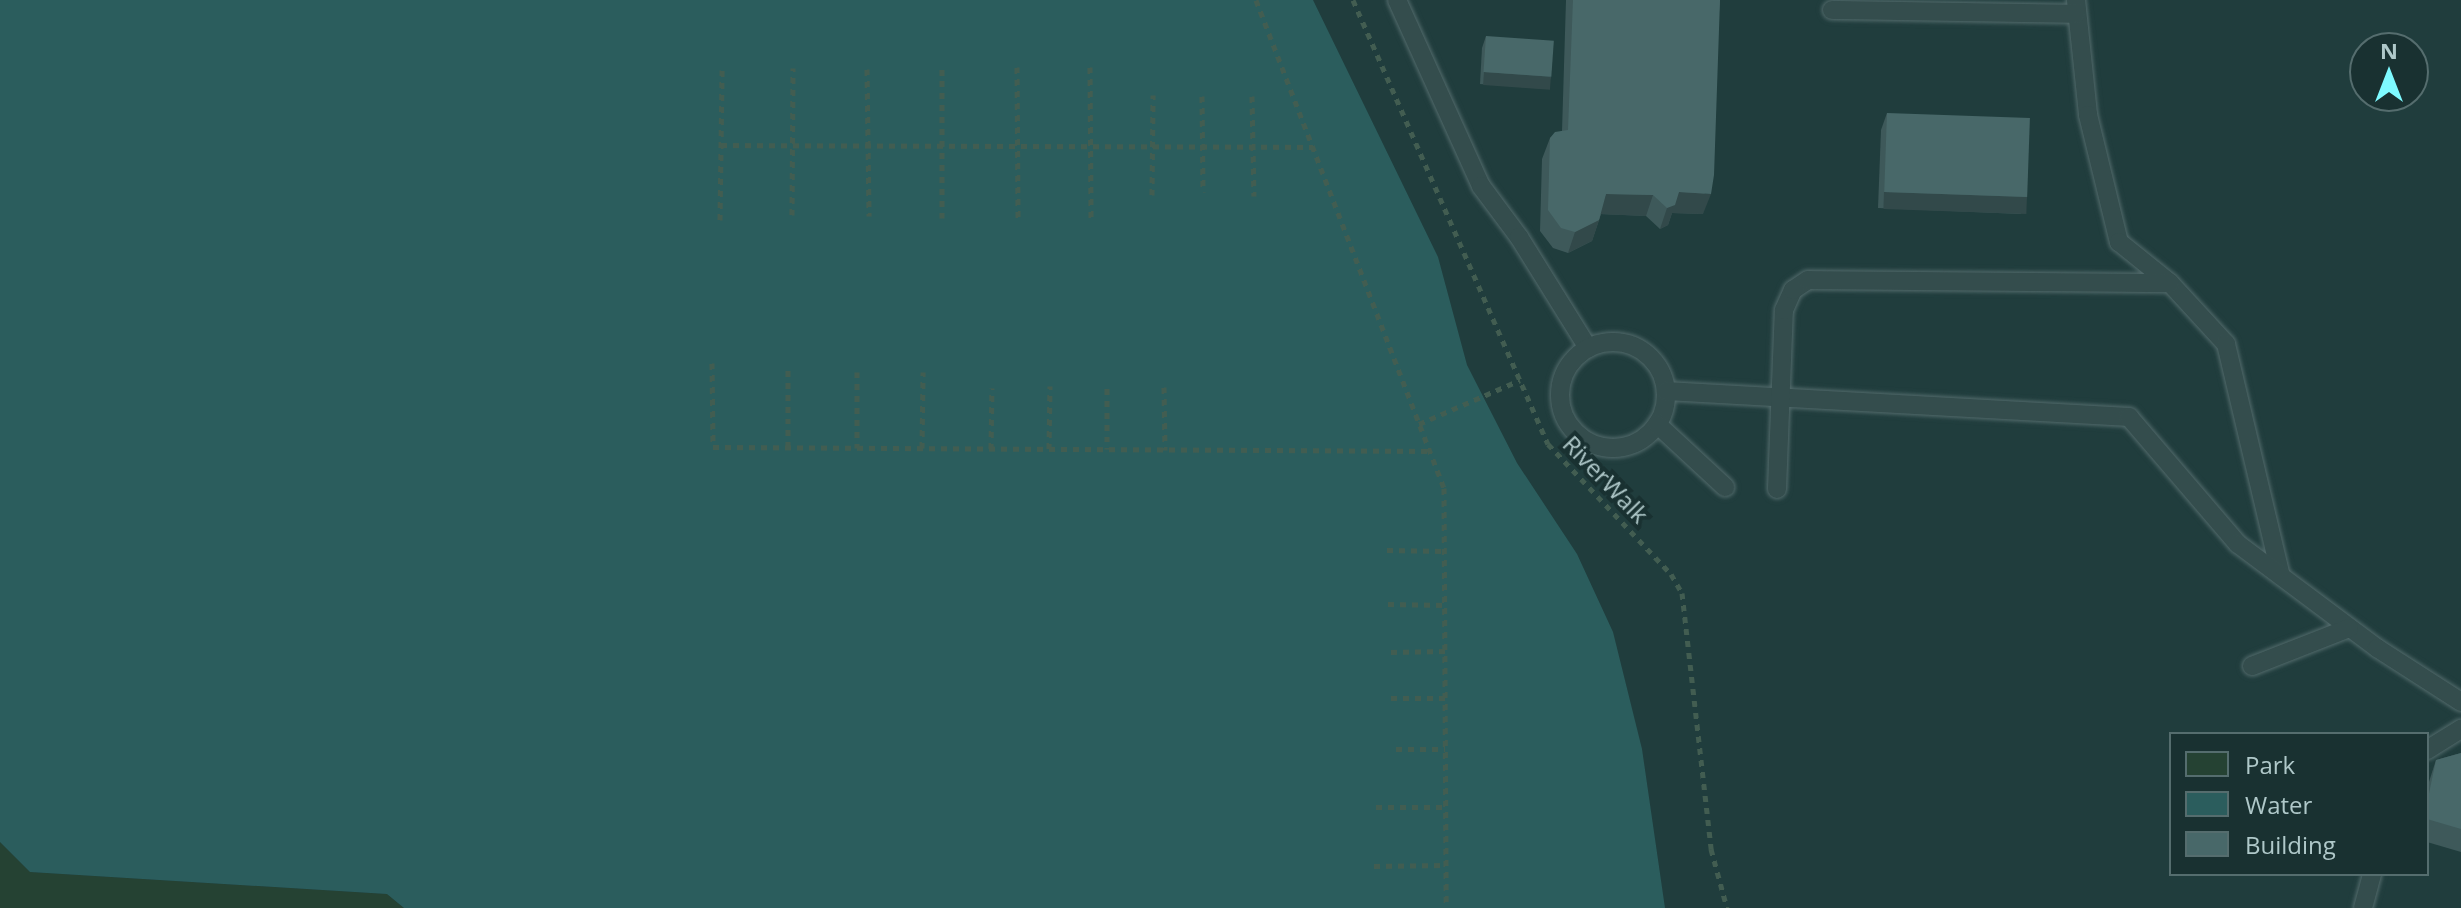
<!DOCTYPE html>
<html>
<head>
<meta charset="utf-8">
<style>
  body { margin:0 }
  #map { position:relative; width:2461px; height:908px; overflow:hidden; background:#203d3d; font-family:"Open Sans",sans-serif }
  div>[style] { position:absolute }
  .green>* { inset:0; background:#254233 }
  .water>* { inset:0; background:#2b5d5d }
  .path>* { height:5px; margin-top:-2.5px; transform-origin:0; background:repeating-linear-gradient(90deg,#425d51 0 6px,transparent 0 12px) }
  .roads { filter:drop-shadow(0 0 2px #526a6b) drop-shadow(0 0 2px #526a6b) }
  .service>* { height:18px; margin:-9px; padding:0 9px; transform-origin:9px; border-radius:9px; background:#344d4d }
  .service>.ring { margin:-9px; padding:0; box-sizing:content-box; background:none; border:18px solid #344d4d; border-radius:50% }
  .wall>* { inset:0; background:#3e595a }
  .shaded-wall>* { inset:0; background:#32494a; transform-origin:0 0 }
  .building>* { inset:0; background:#486869; transform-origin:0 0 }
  span { translate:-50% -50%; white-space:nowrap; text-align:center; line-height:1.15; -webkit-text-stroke:8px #193131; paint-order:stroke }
  .street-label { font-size:24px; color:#afc8c9 }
  .legend { position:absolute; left:2169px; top:732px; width:260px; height:144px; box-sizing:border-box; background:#193131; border:2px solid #556d6e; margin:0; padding:10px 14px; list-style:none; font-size:24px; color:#afc8c9 }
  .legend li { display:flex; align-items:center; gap:16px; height:40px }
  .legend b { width:40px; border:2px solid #556d6e }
  .north { position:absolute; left:2349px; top:32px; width:80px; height:80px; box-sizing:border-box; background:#193131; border:2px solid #556d6e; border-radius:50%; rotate:0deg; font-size:22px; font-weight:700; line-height:32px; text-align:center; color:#afc8c9 }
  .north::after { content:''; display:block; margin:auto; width:28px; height:36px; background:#7efaff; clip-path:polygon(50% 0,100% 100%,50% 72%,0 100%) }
</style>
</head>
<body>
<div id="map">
  <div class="green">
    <div style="clip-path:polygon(0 842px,30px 872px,387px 894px,404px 908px,0 908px)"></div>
  </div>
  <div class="water">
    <div style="clip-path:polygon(0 0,1313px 0,1438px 257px,1467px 365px,1517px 463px,1577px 554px,1613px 632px,1642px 749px,1665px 908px,404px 908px,387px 894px,30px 872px,0 842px)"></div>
  </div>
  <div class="path">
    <div style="left:1256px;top:0;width:523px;rotate:68.93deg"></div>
    <div style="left:1444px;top:488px;width:420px;rotate:89.7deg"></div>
    <div style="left:1353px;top:0;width:485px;rotate:66.3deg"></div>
    <div style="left:1548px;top:444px;width:179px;rotate:46.6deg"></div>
    <div style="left:1671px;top:574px;width:22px;rotate:60deg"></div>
    <div style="left:1682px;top:593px;width:258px;rotate:83.5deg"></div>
    <div style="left:1711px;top:849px;width:61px;rotate:74.8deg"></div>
    <div style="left:1017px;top:67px;width:151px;rotate:89.6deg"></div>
    <div style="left:1090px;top:67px;width:152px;rotate:89.6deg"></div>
    <div style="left:867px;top:69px;width:147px;rotate:89.2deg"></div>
    <div style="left:942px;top:69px;width:149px;rotate:90deg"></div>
    <div style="left:1202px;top:96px;width:96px;rotate:89.4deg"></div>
    <div style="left:1252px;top:96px;width:100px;rotate:88.9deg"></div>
    <div style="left:721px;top:145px;width:592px;rotate:0.19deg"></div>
    <div style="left:1152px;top:195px;width:100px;rotate:-89.4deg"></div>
    <div style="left:792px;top:215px;width:147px;rotate:-89.6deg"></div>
    <div style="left:720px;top:220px;width:150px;rotate:-89.2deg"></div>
    <div style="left:712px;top:363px;width:84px;rotate:89.3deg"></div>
    <div style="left:713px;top:447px;width:717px;rotate:0.32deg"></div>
    <div style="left:788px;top:370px;width:78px;rotate:90deg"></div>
    <div style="left:857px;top:372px;width:76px;rotate:90deg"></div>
    <div style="left:1164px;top:387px;width:63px;rotate:89.1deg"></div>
    <div style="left:1107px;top:388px;width:61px;rotate:90deg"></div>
    <div style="left:1419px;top:424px;width:110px;rotate:-23.5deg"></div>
    <div style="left:922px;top:448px;width:76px;rotate:-89.2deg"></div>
    <div style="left:991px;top:449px;width:61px;rotate:-89.1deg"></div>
    <div style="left:1049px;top:449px;width:63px;rotate:-89.1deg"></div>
    <div style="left:1387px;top:550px;width:58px;rotate:1deg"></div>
    <div style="left:1388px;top:604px;width:57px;rotate:1deg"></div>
    <div style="left:1391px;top:652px;width:54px;rotate:-1.1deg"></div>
    <div style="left:1391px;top:698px;width:54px"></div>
    <div style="left:1396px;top:749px;width:49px"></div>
    <div style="left:1376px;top:807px;width:70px"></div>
    <div style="left:1374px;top:866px;width:72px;rotate:-0.8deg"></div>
  </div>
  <div class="roads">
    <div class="service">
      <div style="left:1397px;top:0;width:204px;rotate:65.7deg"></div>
      <div style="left:1481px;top:186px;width:64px;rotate:53.3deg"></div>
      <div style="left:1519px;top:237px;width:131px;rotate:58.1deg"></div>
      <div style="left:2076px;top:0;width:116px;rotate:84deg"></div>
      <div style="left:2088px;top:115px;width:131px;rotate:76.3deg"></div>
      <div style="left:2119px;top:242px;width:65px;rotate:38.8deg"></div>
      <div style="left:2170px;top:283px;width:83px;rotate:47.4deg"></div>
      <div style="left:2226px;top:344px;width:238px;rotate:76.7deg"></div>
      <div style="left:1832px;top:10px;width:244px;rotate:0.9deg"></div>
      <div class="ring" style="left:1560px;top:342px;width:88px;height:88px"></div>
      <div style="left:1666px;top:391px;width:464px;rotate:3.2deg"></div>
      <div style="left:2129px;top:417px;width:167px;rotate:49.4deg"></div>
      <div style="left:2238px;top:544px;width:174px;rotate:36.8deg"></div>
      <div style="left:2377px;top:648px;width:100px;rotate:32.7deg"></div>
      <div style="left:1657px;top:424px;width:93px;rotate:42.8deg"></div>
      <div style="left:1777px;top:489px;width:179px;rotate:-87.8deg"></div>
      <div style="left:1784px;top:310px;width:22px;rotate:-66deg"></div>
      <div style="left:1793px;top:290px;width:18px;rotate:-34deg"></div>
      <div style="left:1808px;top:280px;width:362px;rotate:0.5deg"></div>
      <div style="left:2252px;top:666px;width:104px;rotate:-21.4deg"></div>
      <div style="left:2427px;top:750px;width:40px;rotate:-32deg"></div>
      <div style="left:2363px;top:908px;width:35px;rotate:-75deg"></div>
    </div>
  </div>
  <div class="wall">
    <div style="clip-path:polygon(1566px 0,1720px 0,1703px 214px,1672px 213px,1668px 225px,1660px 229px,1646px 216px,1601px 214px,1592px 241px,1568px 253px,1553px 248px,1540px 231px,1542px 159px,1550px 138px,1562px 131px)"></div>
    <div style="clip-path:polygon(1486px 36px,1551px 77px,1547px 89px,1480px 84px,1482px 48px)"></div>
    <div style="clip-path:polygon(1887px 113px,2027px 197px,2021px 214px,1878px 208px,1881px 130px)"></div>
    <div style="clip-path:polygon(2461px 753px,2461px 852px,2427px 842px,2427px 788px,2436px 760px)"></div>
  </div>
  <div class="shaded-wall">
    <div style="left:1484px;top:72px;width:67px;height:13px;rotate:4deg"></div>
    <div style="clip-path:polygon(1679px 192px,1711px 194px,1703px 214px,1672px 213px,1668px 225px,1660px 229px,1667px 208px)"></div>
    <div style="left:1884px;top:192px;width:143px;height:17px;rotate:2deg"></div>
    <div style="clip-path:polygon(1606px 194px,1653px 195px,1646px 216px,1598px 214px)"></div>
    <div style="clip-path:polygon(1599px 220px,1592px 241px,1568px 253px,1575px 232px)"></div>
  </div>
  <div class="building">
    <div style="clip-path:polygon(1573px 0,1720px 0,1714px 175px,1711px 194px,1679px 192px,1675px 205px,1667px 208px,1653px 195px,1606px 194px,1599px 220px,1575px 232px,1561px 228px,1548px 210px,1550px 138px,1555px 132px,1568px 130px)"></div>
    <div style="left:1486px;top:36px;width:68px;height:36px;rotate:4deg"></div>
    <div style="left:1887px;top:113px;width:143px;height:79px;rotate:2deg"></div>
    <div style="clip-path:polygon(2461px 753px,2461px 829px,2427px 819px,2427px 803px,2436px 760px)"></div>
  </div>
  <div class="street-label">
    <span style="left:1606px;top:479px;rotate:46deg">RiverWalk</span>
  </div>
  <ul class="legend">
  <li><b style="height:22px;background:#254233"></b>Park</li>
  <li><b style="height:22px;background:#2b5d5d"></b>Water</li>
  <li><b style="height:22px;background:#486869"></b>Building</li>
  </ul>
  <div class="north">N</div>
</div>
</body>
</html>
